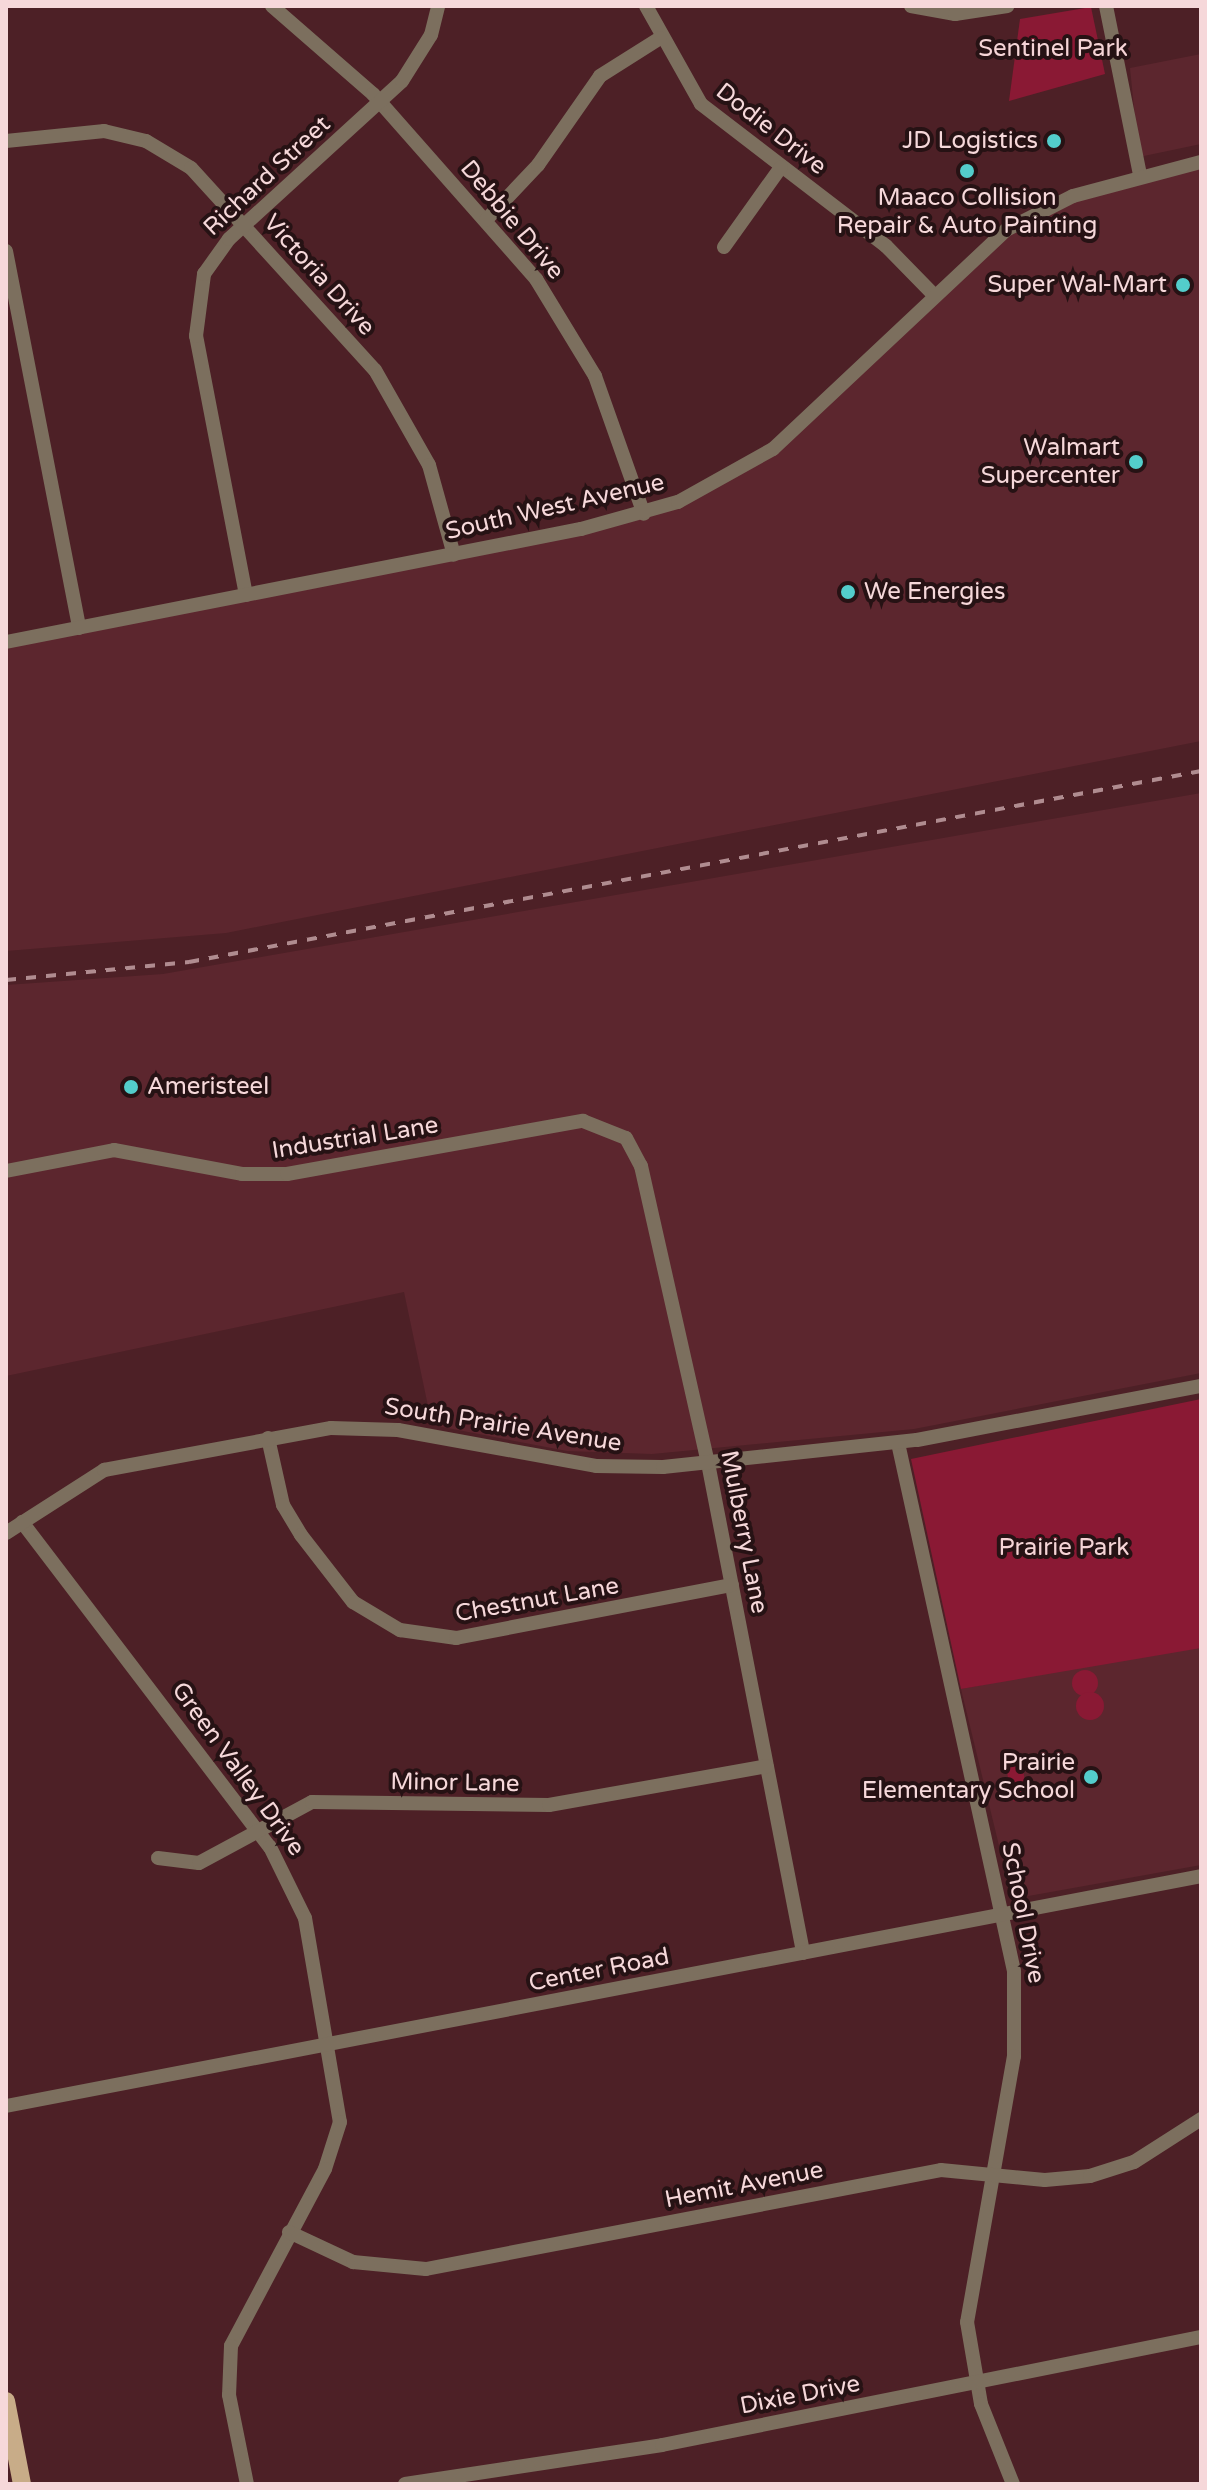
<!DOCTYPE html>
<html>
<head>
<meta charset="utf-8">
<style>
  body { margin:0 }
  #map { position:relative; width:1207px; height:2490px; overflow:hidden; background:#4d2026; font-family:"Varela Round",sans-serif }
  div>[style] { position:absolute }
  .built>* { inset:0; background:#5c262e }
  .green>* { inset:0; background:#8a1934; transform-origin:0 0 }
  .round { border-radius:50% }
  .minor>* { height:14px; margin:-7px; padding:0 7px; transform-origin:7px; border-radius:7px; background:#7c6f5e }
  .major>* { height:18px; margin:-9px; padding:0 9px; transform-origin:9px; border-radius:9px; background:#c8ac88 }
  .rail>* { height:4px; margin-top:-2px; transform-origin:0; background:repeating-linear-gradient(90deg,#b08c90 0 10px,transparent 0 20px) }
  .dots>* { width:22px; height:22px; translate:-50% -50%; box-sizing:border-box; border:4px solid #261214; border-radius:50% }
  span { translate:-50% -50%; white-space:nowrap; text-align:center; line-height:1.15; -webkit-text-stroke:8px #261214; paint-order:stroke }
  .park-label { font-size:24px; color:#f5d4d6 }
  .street-label { font-size:24px; color:#f6d8da }
  .poi-label { font-size:24px; color:#f6d8da }
  .right { translate:-100% -50%; text-align:right }
  .left { translate:0 -50%; text-align:left }
  .frame { position:absolute; inset:0; border:8px solid #f6d8da; pointer-events:none }
</style>
</head>
<body>
<div id="map">
  <div class="built">
    <div style="clip-path:polygon(1201px 54px,1201px 144px,1139px 157px,1130px 68px)"></div>
    <div style="clip-path:polygon(1201px 163px,1201px 741px,226px 933px,6px 951px,6px 643px,615px 523px,751px 467px,949px 281px,1041px 210px)"></div>
    <div style="clip-path:polygon(1201px 793px,1201px 1373px,914px 1429px,652px 1454px,567px 1451px,432px 1425px,404px 1292px,6px 1376px,6px 985px,163px 974px)"></div>
    <div style="clip-path:polygon(1200px 1643px,1201px 1865px,1012px 1899px,961px 1689px)"></div>
  </div>
  <div class="green">
    <div style="clip-path:polygon(1091px 7px,1105px 74px,1009px 101px,1020px 19px)"></div>
    <div style="clip-path:polygon(1201px 1399px,1201px 1648px,961px 1689px,911px 1459px)"></div>
    <div class="round" style="left:1072px;top:1670px;width:26px;height:26px"></div>
    <div class="round" style="left:1076px;top:1692px;width:28px;height:28px"></div>
    <div style="left:1020px;top:1758px;width:41px;height:16px;rotate:77deg"></div>
  </div>
  <div class="minor">
    <div style="left:272px;top:6px;width:134px;rotate:41.1deg"></div>
    <div style="left:373px;top:94px;width:247px;rotate:48.6deg"></div>
    <div style="left:536px;top:279px;width:114px;rotate:58.7deg"></div>
    <div style="left:595px;top:376px;width:146px;rotate:70.5deg"></div>
    <div style="left:646px;top:6px;width:112px;rotate:60.7deg"></div>
    <div style="left:701px;top:104px;width:233px;rotate:37.5deg"></div>
    <div style="left:886px;top:246px;width:69px;rotate:45.6deg"></div>
    <div style="left:911px;top:6px;width:45px;rotate:10.3deg"></div>
    <div style="left:955px;top:14px;width:53px;rotate:-8.7deg"></div>
    <div style="left:1106px;top:6px;width:172px;rotate:78.6deg"></div>
    <div style="left:6px;top:141px;width:99px;rotate:-5.8deg"></div>
    <div style="left:104px;top:131px;width:43px;rotate:13.4deg"></div>
    <div style="left:146px;top:141px;width:52px;rotate:31deg"></div>
    <div style="left:191px;top:168px;width:273px;rotate:47.7deg"></div>
    <div style="left:375px;top:370px;width:109px;rotate:60.4deg"></div>
    <div style="left:429px;top:465px;width:93px;rotate:74.5deg"></div>
    <div style="left:486px;top:220px;width:76px;rotate:-46.6deg"></div>
    <div style="left:538px;top:165px;width:108px;rotate:-55.1deg"></div>
    <div style="left:600px;top:76px;width:71px;rotate:-32.3deg"></div>
    <div style="left:724px;top:247px;width:98px;rotate:-54.5deg"></div>
    <div style="left:6px;top:251px;width:384px;rotate:79deg"></div>
    <div style="left:246px;top:595px;width:264px;rotate:-100.9deg"></div>
    <div style="left:196px;top:336px;width:63px;rotate:-82.6deg"></div>
    <div style="left:204px;top:274px;width:43px;rotate:-54.5deg"></div>
    <div style="left:229px;top:239px;width:234px;rotate:-42.4deg"></div>
    <div style="left:402px;top:81px;width:54px;rotate:-57.8deg"></div>
    <div style="left:431px;top:35px;width:30px;rotate:-76deg"></div>
    <div style="left:6px;top:642px;width:586px;rotate:-11.12deg"></div>
    <div style="left:581px;top:529px;width:101px;rotate:-15.6deg"></div>
    <div style="left:678px;top:502px;width:109px;rotate:-29.2deg"></div>
    <div style="left:773px;top:449px;width:320px;rotate:-43.2deg"></div>
    <div style="left:1006px;top:230px;width:75px;rotate:-26.9deg"></div>
    <div style="left:1073px;top:196px;width:132px;rotate:-14.9deg"></div>
    <div style="left:6px;top:1171px;width:110px;rotate:-11deg"></div>
    <div style="left:114px;top:1150px;width:130px;rotate:10.6deg"></div>
    <div style="left:242px;top:1174px;width:45px"></div>
    <div style="left:287px;top:1174px;width:301px;rotate:-10.2deg"></div>
    <div style="left:583px;top:1121px;width:46px;rotate:21.6deg"></div>
    <div style="left:626px;top:1138px;width:32px;rotate:62deg"></div>
    <div style="left:641px;top:1166px;width:304px;rotate:77.3deg"></div>
    <div style="left:708px;top:1463px;width:499px;rotate:79deg"></div>
    <div style="left:268px;top:1438px;width:69px;rotate:77.4deg"></div>
    <div style="left:283px;top:1505px;width:35px;rotate:59deg"></div>
    <div style="left:301px;top:1535px;width:85px;rotate:52.2deg"></div>
    <div style="left:353px;top:1602px;width:55px;rotate:30.8deg"></div>
    <div style="left:400px;top:1630px;width:57px;rotate:8.1deg"></div>
    <div style="left:456px;top:1638px;width:281px;rotate:-10.9deg"></div>
    <div style="left:898px;top:1443px;width:541px;rotate:77.61deg"></div>
    <div style="left:1014px;top:1971px;width:85px;rotate:90deg"></div>
    <div style="left:1014px;top:2056px;width:270px;rotate:100deg"></div>
    <div style="left:967px;top:2322px;width:83px;rotate:80.3deg"></div>
    <div style="left:981px;top:2404px;width:86px;rotate:68.2deg"></div>
    <div style="left:22px;top:1522px;width:409px;rotate:52.7deg"></div>
    <div style="left:270px;top:1847px;width:79px;rotate:63.8deg"></div>
    <div style="left:305px;top:1918px;width:207px;rotate:80.3deg"></div>
    <div style="left:340px;top:2122px;width:49px;rotate:107.7deg"></div>
    <div style="left:325px;top:2169px;width:200px;rotate:118deg"></div>
    <div style="left:231px;top:2346px;width:49px;rotate:92.3deg"></div>
    <div style="left:229px;top:2395px;width:91px;rotate:78.6deg"></div>
    <div style="left:6px;top:1533px;width:117px;rotate:-32.7deg"></div>
    <div style="left:104px;top:1470px;width:231px;rotate:-10.5deg"></div>
    <div style="left:331px;top:1428px;width:67px;rotate:1.7deg"></div>
    <div style="left:398px;top:1430px;width:201px;rotate:10.3deg"></div>
    <div style="left:596px;top:1466px;width:67px;rotate:0.9deg"></div>
    <div style="left:663px;top:1467px;width:255px;rotate:-6.1deg"></div>
    <div style="left:917px;top:1440px;width:289px;rotate:-10.8deg"></div>
    <div style="left:158px;top:1858px;width:41px;rotate:7deg"></div>
    <div style="left:199px;top:1863px;width:128px;rotate:-28.4deg"></div>
    <div style="left:312px;top:1802px;width:237px;rotate:0.7deg"></div>
    <div style="left:549px;top:1805px;width:221px;rotate:-10.1deg"></div>
    <div style="left:6px;top:2106px;width:1217px;rotate:-10.89deg"></div>
    <div style="left:289px;top:2232px;width:71px;rotate:25.1deg"></div>
    <div style="left:353px;top:2262px;width:73px;rotate:5.5deg"></div>
    <div style="left:426px;top:2269px;width:524px;rotate:-10.88deg"></div>
    <div style="left:941px;top:2170px;width:104px;rotate:5.5deg"></div>
    <div style="left:1045px;top:2180px;width:45px;rotate:-5.1deg"></div>
    <div style="left:1090px;top:2176px;width:46px;rotate:-17.7deg"></div>
    <div style="left:1134px;top:2162px;width:80px;rotate:-32.7deg"></div>
    <div style="left:405px;top:2484px;width:260px;rotate:-8.6deg"></div>
    <div style="left:662px;top:2445px;width:550px;rotate:-11.33deg"></div>
  </div>
  <div class="major">
    <div style="left:6px;top:2401px;width:85px;rotate:79.1deg"></div>
  </div>
  <div class="rail">
    <div style="left:6px;top:980px;width:184px;rotate:-5.6deg"></div>
    <div style="left:189px;top:962px;width:1030px;rotate:-10.69deg"></div>
  </div>
  <div class="dots">
    <div style="left:1054px;top:141px;background:#53cdcb"></div>
    <div style="left:967px;top:171px;background:#53cdcb"></div>
    <div style="left:1183px;top:285px;background:#53cdcb"></div>
    <div style="left:1136px;top:462px;background:#53cdcb"></div>
    <div style="left:848px;top:592px;background:#53cdcb"></div>
    <div style="left:131px;top:1087px;background:#53cdcb"></div>
    <div style="left:1091px;top:1777px;background:#53cdcb"></div>
  </div>
  <div class="park-label">
    <span style="left:1053px;top:49px">Sentinel Park</span>
    <span style="left:1064px;top:1548px">Prairie Park</span>
  </div>
  <div class="street-label">
    <span style="left:771px;top:129px;rotate:38deg">Dodie Drive</span>
    <span style="left:267px;top:176px;rotate:-43deg">Richard Street</span>
    <span style="left:512px;top:220px;rotate:50deg">Debbie Drive</span>
    <span style="left:319px;top:275px;rotate:48deg">Victoria Drive</span>
    <span style="left:555px;top:507px;rotate:-13deg">South West Avenue</span>
    <span style="left:355px;top:1138px;rotate:-9deg">Industrial Lane</span>
    <span style="left:503px;top:1425px;rotate:9deg">South Prairie Avenue</span>
    <span style="left:744px;top:1532px;rotate:79deg">Mulberry Lane</span>
    <span style="left:537px;top:1600px;rotate:-10deg">Chestnut Lane</span>
    <span style="left:238px;top:1769px;rotate:54deg">Green Valley Drive</span>
    <span style="left:455px;top:1783px;rotate:1deg">Minor Lane</span>
    <span style="left:1023px;top:1913px;rotate:79deg">School Drive</span>
    <span style="left:599px;top:1970px;rotate:-11deg">Center Road</span>
    <span style="left:744px;top:2185px;rotate:-11deg">Hemit Avenue</span>
    <span style="left:800px;top:2395px;rotate:-11deg">Dixie Drive</span>
  </div>
  <div class="poi-label">
    <span class="right" style="left:1038px;top:141px">JD Logistics</span>
    <span style="left:967px;top:212px">Maaco Collision<br>Repair &amp; Auto Painting</span>
    <span class="right" style="left:1167px;top:285px">Super Wal-Mart</span>
    <span class="right" style="left:1120px;top:462px">Walmart<br>Supercenter</span>
    <span class="left" style="left:864px;top:592px">We Energies</span>
    <span class="left" style="left:147px;top:1087px">Ameristeel</span>
    <span class="right" style="left:1075px;top:1777px">Prairie<br>Elementary School</span>
  </div>
  <div class="frame"></div>
</div>
</body>
</html>
